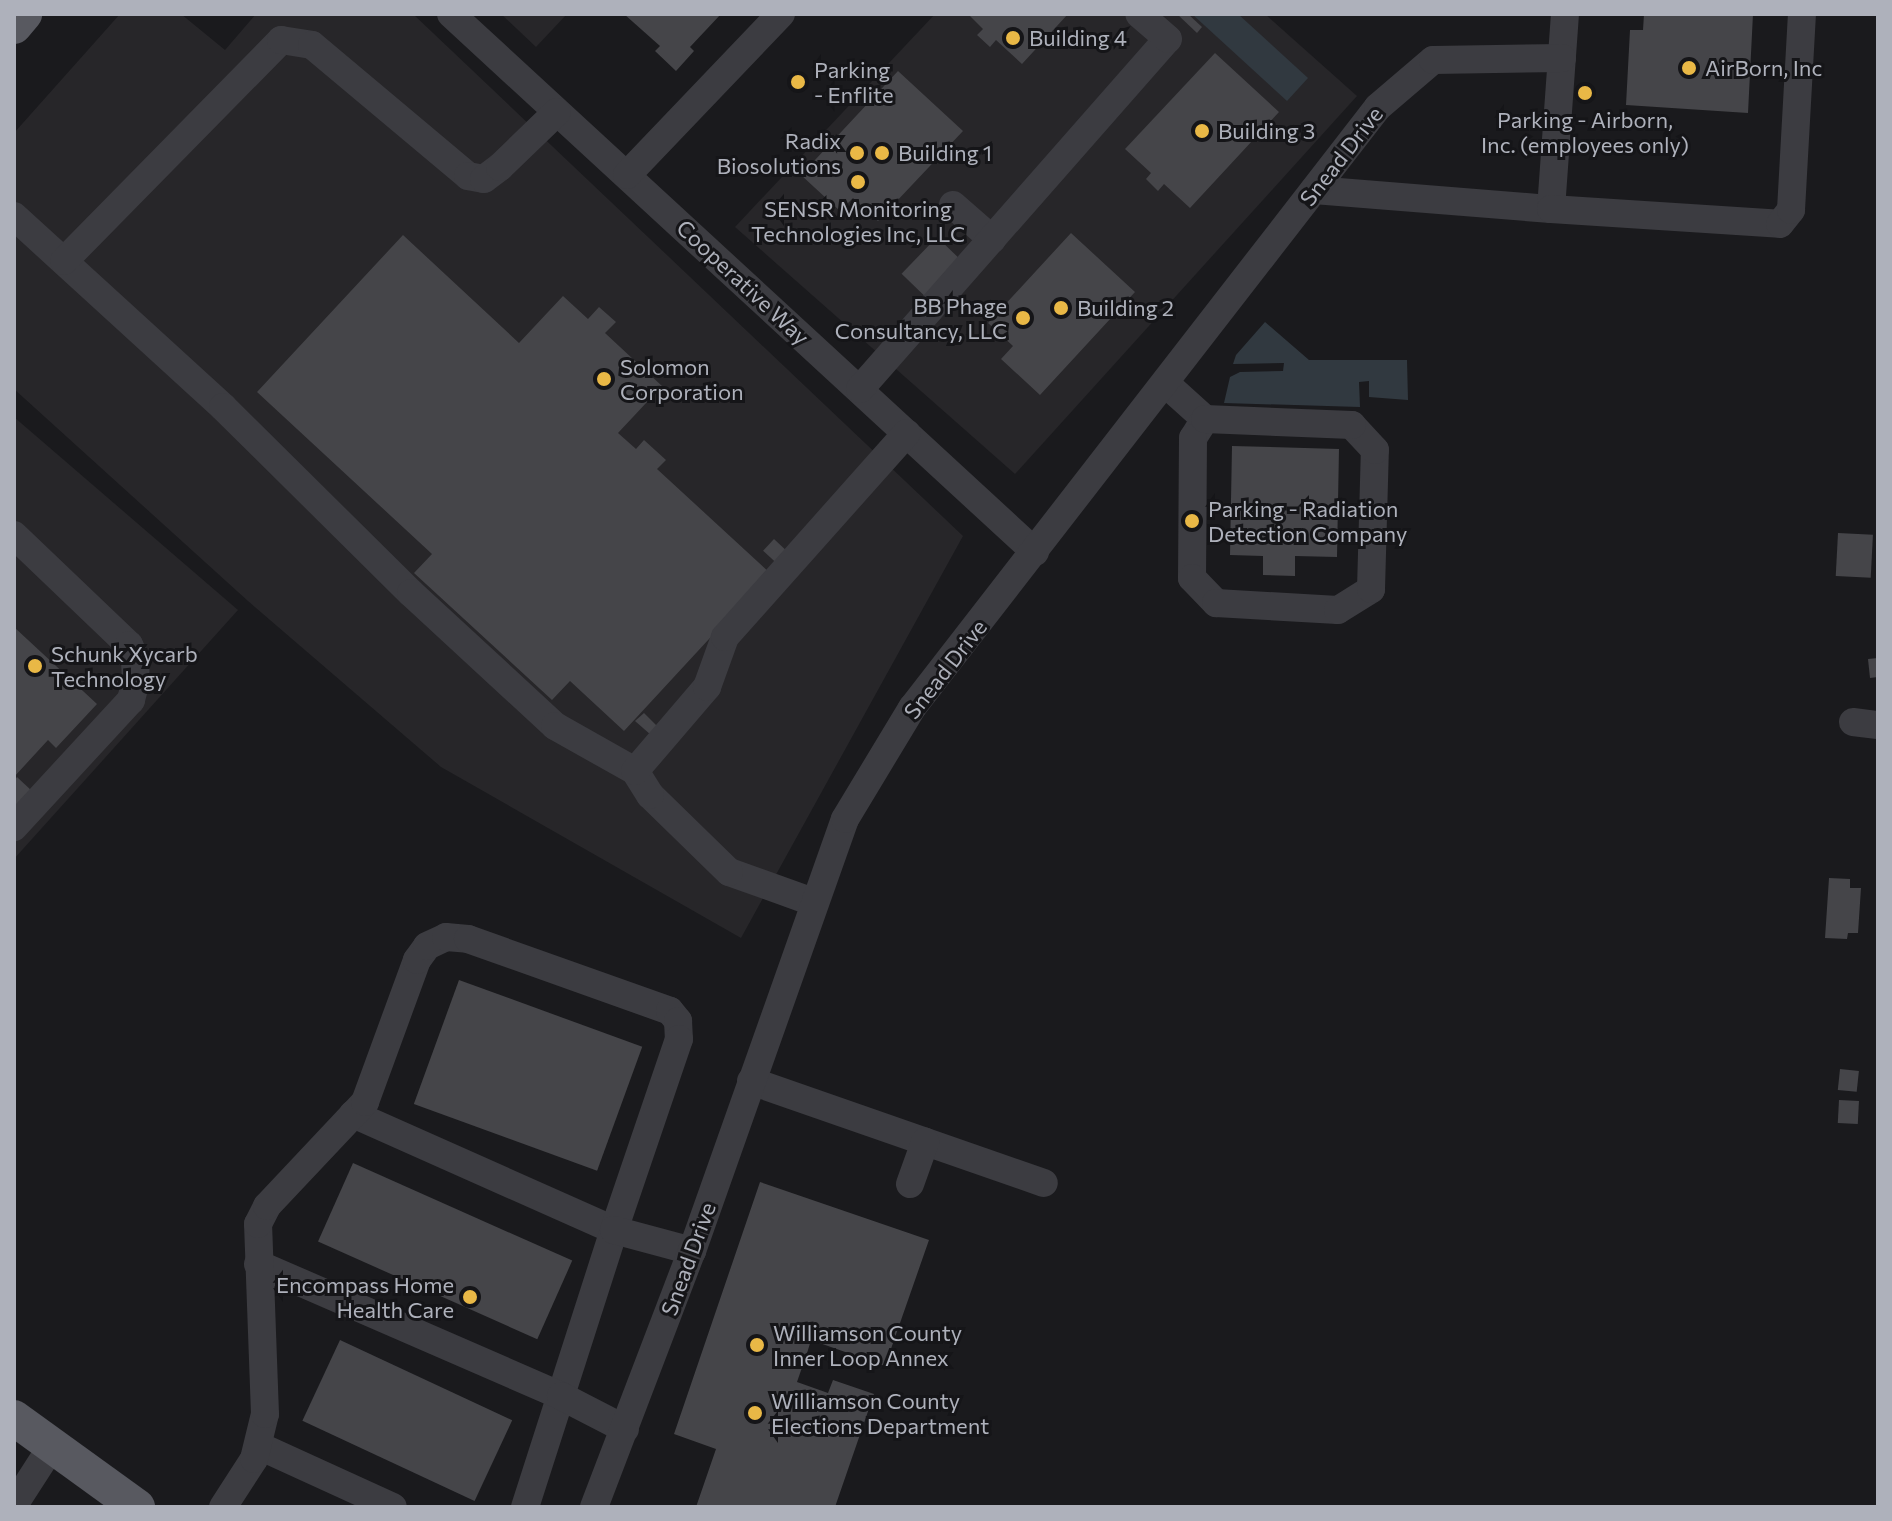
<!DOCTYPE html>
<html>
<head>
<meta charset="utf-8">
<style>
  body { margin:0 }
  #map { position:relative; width:1892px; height:1521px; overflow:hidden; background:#1a1a1d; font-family:Commissioner,sans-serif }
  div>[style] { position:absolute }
  .built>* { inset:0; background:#272629 }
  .water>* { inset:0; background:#313940 }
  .building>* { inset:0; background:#454549; transform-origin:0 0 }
  .minor>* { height:28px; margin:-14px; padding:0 14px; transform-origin:14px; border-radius:14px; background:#3c3c41 }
  .major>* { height:36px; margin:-18px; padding:0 18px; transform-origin:18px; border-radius:18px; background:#585960 }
  .dots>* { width:22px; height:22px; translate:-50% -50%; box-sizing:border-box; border:4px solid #151518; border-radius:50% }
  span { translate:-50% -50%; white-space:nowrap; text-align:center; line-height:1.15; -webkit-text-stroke:6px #151518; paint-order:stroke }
  .poi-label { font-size:22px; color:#aeb1bb }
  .left { translate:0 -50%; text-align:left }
  .right { translate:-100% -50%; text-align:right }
  .street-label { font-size:22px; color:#aeb1bb }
  .frame { position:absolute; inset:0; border:16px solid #aeb1bb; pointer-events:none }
</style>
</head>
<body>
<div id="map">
  <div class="built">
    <div style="clip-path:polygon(120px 14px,181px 14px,225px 50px,256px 14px,413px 14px,963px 536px,741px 938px,441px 767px,248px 601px,14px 389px,14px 133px)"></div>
    <div style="clip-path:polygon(501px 14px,567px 14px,536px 47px)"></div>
    <div style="clip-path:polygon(935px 14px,1265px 14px,1357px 96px,1015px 474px,735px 227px)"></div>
    <div style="clip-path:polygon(14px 417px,238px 610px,14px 859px)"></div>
  </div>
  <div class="water">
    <div style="clip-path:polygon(1192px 14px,1238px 14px,1308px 78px,1287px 101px)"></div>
    <div style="clip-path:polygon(1265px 322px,1309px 360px,1407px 360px,1408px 400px,1369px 397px,1369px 381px,1359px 382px,1360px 407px,1224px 403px,1230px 377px,1240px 372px,1283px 371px,1284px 363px,1233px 364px,1236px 355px)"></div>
  </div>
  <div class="building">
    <div style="clip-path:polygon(624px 14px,721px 14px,690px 47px,694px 51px,676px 71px,655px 51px,660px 46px)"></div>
    <div style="clip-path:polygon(968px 14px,1068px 14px,1022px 64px,996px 40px,990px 47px,977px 35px,983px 29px)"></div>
    <div style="clip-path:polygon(1177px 14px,1188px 14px,1202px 27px,1197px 33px)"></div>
    <div style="clip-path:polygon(1644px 14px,1753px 14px,1748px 113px,1626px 105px,1630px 30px,1643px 30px)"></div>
    <div style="clip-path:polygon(1215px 53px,1279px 112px,1190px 208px,1164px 184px,1158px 191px,1146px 179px,1151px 173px,1125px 149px)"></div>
    <div style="clip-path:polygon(898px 71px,963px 131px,878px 221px,853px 198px,840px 211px,801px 175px)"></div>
    <div style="clip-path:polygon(1071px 233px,1135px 292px,1040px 395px,1001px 359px,1013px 346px,988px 323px)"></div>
    <div style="clip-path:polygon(403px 235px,519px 343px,563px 296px,588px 319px,599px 307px,616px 322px,605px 333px,662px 386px,618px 433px,636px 449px,644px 440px,666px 460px,657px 469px,770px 573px,624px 731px,570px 681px,552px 700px,414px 573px,432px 554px,257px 392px)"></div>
    <div style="left:937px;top:237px;width:36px;height:51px;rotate:44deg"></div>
    <div style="clip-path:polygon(1232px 446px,1339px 449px,1337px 557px,1295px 556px,1295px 576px,1263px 575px,1263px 556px,1230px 555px)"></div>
    <div style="left:1838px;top:533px;width:35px;height:43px;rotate:3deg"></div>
    <div style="left:774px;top:539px;width:16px;height:16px;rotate:43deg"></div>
    <div style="clip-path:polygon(14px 627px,97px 704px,56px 748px,48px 740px,14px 777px)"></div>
    <div style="clip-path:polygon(1878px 658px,1878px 677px,1870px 678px,1868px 659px)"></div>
    <div style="clip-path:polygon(644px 713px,658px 727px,651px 735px,635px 721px)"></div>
    <div style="clip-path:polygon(17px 777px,33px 792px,14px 813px,14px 781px)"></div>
    <div style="clip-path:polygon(1829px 878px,1850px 879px,1850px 888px,1861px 888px,1858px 933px,1848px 933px,1847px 939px,1825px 938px)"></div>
    <div style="left:459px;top:980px;width:195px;height:132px;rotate:20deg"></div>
    <div style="left:1840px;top:1069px;width:19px;height:21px;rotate:6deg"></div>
    <div style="left:1839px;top:1100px;width:20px;height:23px;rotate:3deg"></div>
    <div style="left:353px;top:1163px;width:240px;height:86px;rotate:24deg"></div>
    <div style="clip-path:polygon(760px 1182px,929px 1240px,885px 1366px,811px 1340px,808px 1350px,797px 1382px,828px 1393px,833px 1380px,874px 1394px,835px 1507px,696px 1507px,716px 1449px,674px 1434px)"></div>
    <div style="left:340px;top:1340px;width:190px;height:89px;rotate:25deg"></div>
  </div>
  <div class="minor">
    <div style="left:451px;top:14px;width:794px;rotate:42.65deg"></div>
    <div style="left:627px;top:175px;width:223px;rotate:-46.3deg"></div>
    <div style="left:1314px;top:190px;width:238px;rotate:4.6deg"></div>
    <div style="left:1551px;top:209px;width:196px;rotate:-85.9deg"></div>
    <div style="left:953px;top:205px;width:52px;rotate:41.1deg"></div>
    <div style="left:1551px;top:209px;width:229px;rotate:3.7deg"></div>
    <div style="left:1780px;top:224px;width:18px;rotate:-52deg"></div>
    <div style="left:1791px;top:210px;width:196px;rotate:-86.8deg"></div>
    <div style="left:14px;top:216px;width:283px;rotate:42.4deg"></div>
    <div style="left:223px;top:407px;width:264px;rotate:44.7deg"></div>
    <div style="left:411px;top:593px;width:196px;rotate:42.7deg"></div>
    <div style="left:555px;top:726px;width:92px;rotate:29.4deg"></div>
    <div style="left:64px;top:261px;width:310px;rotate:-45.5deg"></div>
    <div style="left:281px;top:40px;width:31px;rotate:9deg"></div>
    <div style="left:312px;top:45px;width:204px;rotate:40deg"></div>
    <div style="left:468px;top:176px;width:16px;rotate:11deg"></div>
    <div style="left:484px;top:179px;width:20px;rotate:-37deg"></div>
    <div style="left:500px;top:167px;width:79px;rotate:-44deg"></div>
    <div style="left:1165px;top:383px;width:54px;rotate:42deg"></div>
    <div style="left:1205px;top:419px;width:22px;rotate:122deg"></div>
    <div style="left:1193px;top:438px;width:140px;rotate:90.4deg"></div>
    <div style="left:1192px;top:578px;width:35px;rotate:46deg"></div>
    <div style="left:1216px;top:603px;width:122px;rotate:3.3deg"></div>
    <div style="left:1338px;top:610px;width:39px;rotate:-32deg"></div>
    <div style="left:1371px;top:589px;width:139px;rotate:-88.4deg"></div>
    <div style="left:1375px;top:450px;width:34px;rotate:-133deg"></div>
    <div style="left:1352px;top:425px;width:147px;rotate:-177.7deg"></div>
    <div style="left:860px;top:389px;width:466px;rotate:-48.7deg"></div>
    <div style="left:1168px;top:39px;width:38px;rotate:-139deg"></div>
    <div style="left:14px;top:535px;width:159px;rotate:43.7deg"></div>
    <div style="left:129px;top:645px;width:14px;rotate:65deg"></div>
    <div style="left:135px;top:658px;width:23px;rotate:88deg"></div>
    <div style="left:136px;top:681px;width:20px;rotate:105deg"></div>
    <div style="left:131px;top:700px;width:173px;rotate:132.7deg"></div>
    <div style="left:1853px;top:722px;width:25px;rotate:7deg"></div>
    <div style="left:813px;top:902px;width:89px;rotate:-160.3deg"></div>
    <div style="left:729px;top:872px;width:110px;rotate:-135.7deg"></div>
    <div style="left:650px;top:795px;width:28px;rotate:-122deg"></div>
    <div style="left:635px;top:771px;width:111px;rotate:-49.4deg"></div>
    <div style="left:707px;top:687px;width:53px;rotate:-70.2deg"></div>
    <div style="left:725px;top:637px;width:273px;rotate:-48.3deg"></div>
    <div style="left:751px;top:1081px;width:310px;rotate:19.2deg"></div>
    <div style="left:353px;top:1114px;width:286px;rotate:24deg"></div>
    <div style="left:614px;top:1230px;width:291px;rotate:107.8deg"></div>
    <div style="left:910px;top:1184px;width:45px;rotate:-70.3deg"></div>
    <div style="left:258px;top:1264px;width:331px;rotate:23.5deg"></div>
    <div style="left:561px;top:1396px;width:72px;rotate:27.3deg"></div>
    <div style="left:259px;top:1446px;width:147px;rotate:24.5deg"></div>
    <div style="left:14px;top:1505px;width:70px;rotate:-57.2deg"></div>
    <div style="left:223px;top:1507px;width:57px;rotate:-57.1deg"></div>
    <div style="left:254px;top:1459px;width:46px;rotate:-76.3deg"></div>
    <div style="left:265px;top:1414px;width:190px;rotate:-92.1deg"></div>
    <div style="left:258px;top:1224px;width:20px;rotate:-63deg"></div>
    <div style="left:267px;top:1206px;width:143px;rotate:-46.7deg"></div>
    <div style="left:365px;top:1102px;width:151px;rotate:-69.9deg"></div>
    <div style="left:417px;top:960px;width:17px;rotate:-54deg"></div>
    <div style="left:427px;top:946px;width:21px;rotate:-25deg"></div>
    <div style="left:446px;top:937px;width:22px;rotate:5deg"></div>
    <div style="left:468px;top:939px;width:214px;rotate:19.6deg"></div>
    <div style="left:670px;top:1011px;width:13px;rotate:51deg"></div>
    <div style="left:678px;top:1021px;width:18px;rotate:87deg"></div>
    <div style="left:679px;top:1039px;width:202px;rotate:108.8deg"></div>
    <div style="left:614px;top:1230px;width:81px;rotate:15.1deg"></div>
    <div style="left:594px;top:1507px;width:274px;rotate:-69.1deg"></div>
    <div style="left:692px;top:1251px;width:458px;rotate:-70.5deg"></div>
    <div style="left:845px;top:819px;width:130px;rotate:-58.9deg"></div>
    <div style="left:912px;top:708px;width:760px;rotate:-52.21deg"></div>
    <div style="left:1378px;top:107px;width:72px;rotate:-40.5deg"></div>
    <div style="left:1433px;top:60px;width:129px;rotate:-0.9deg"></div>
  </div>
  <div class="major">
    <div style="left:14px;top:26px;width:16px;rotate:-50deg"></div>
    <div style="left:14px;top:1418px;width:152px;rotate:35.9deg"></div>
  </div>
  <div class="dots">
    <div style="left:1013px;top:38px;background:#e9b846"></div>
    <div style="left:1689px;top:68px;background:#e9b846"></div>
    <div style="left:798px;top:82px;background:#e9b846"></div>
    <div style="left:1585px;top:93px;background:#e9b846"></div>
    <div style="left:1202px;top:131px;background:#e9b846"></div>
    <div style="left:857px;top:153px;background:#e9b846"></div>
    <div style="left:882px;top:153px;background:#e9b846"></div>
    <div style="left:858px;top:182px;background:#e9b846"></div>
    <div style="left:1061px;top:308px;background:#e9b846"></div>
    <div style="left:1023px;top:318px;background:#e9b846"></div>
    <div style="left:604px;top:379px;background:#e9b846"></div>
    <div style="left:1192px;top:521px;background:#e9b846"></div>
    <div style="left:35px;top:666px;background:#e9b846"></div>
    <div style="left:470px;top:1297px;background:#e9b846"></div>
    <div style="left:757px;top:1345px;background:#e9b846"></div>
    <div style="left:755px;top:1413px;background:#e9b846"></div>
  </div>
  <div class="poi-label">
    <span class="left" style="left:1029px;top:38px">Building 4</span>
    <span class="left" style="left:1705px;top:68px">AirBorn, Inc</span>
    <span class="left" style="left:814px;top:82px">Parking<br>- Enflite</span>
    <span style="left:1585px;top:132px">Parking - Airborn,<br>Inc. (employees only)</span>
    <span class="left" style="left:1218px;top:131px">Building 3</span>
    <span class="right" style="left:841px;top:153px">Radix<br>Biosolutions</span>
    <span class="left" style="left:898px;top:153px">Building 1</span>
    <span style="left:858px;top:221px">SENSR Monitoring<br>Technologies Inc, LLC</span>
    <span class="right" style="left:1007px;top:318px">BB Phage<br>Consultancy, LLC</span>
    <span class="left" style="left:1077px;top:308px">Building 2</span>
    <span class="left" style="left:620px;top:379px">Solomon<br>Corporation</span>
    <span class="left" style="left:1208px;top:521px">Parking - Radiation<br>Detection Company</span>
    <span class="left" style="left:51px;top:666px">Schunk Xycarb<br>Technology</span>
    <span class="right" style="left:454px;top:1297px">Encompass Home<br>Health Care</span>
    <span class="left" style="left:773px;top:1345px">Williamson County<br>Inner Loop Annex</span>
    <span class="left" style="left:771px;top:1413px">Williamson County<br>Elections Department</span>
  </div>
  <div class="street-label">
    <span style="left:1341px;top:156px;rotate:-52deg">Snead Drive</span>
    <span style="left:743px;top:282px;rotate:43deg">Cooperative Way</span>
    <span style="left:945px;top:669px;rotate:-52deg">Snead Drive</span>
    <span style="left:688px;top:1259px;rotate:-70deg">Snead Drive</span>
  </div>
  <div class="frame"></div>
</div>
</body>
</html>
